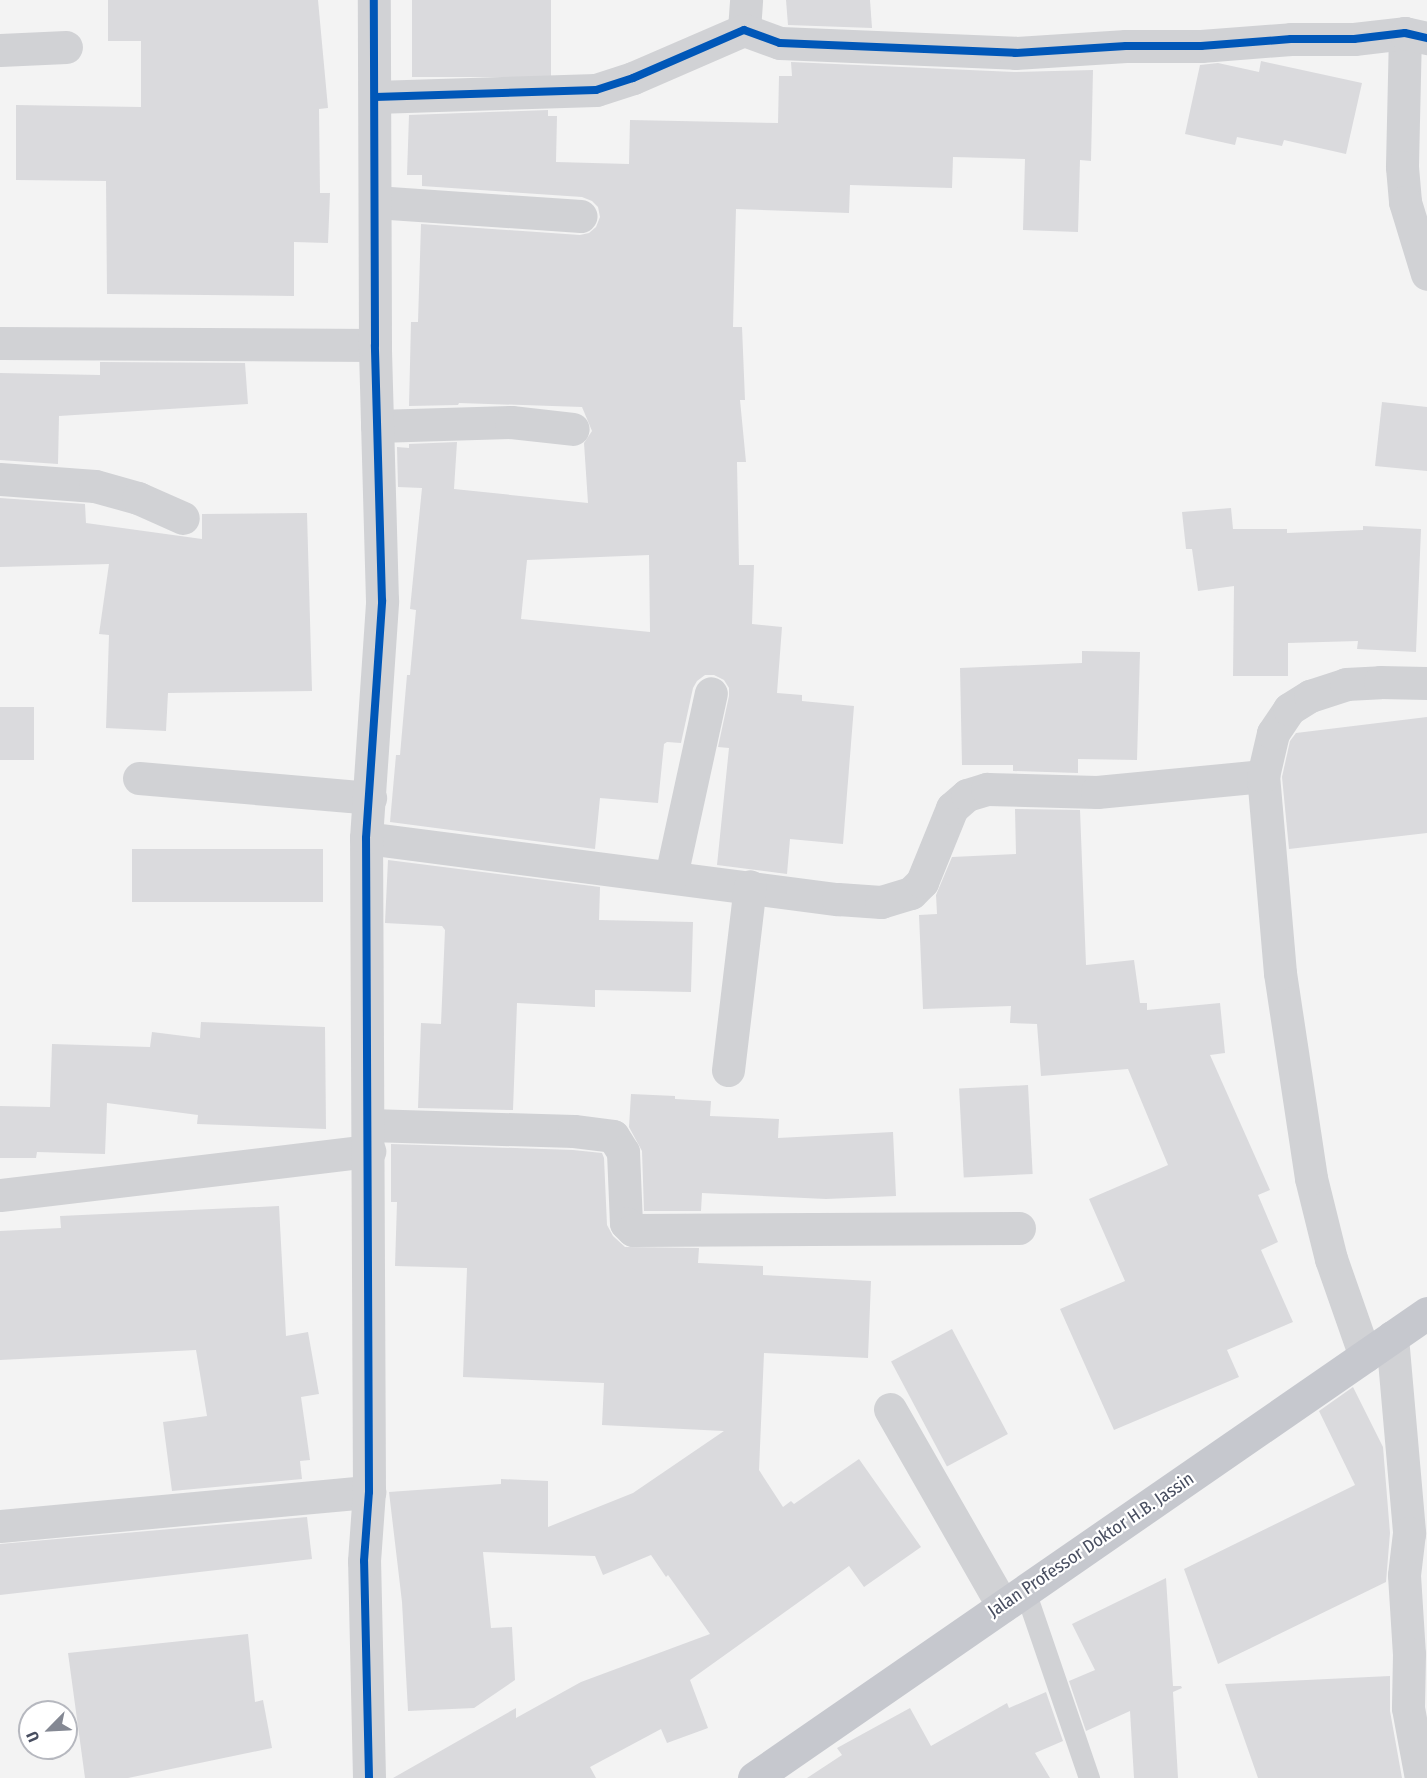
<!DOCTYPE html>
<html>
<head>
<meta charset="utf-8">
<style>
  body { margin:0 }
  #map { position:relative; width:1427px; height:1778px; overflow:hidden; background:#f3f3f3; font-family:"Fira Sans Condensed",sans-serif }
  div>[style] { position:absolute }
  .building>* { inset:0; background:#dadadd; transform-origin:0 0 }
  .service>* { height:21px; margin:-10.5px; padding:0 10.5px; transform-origin:10.5px; border-radius:10.5px; background:#d1d2d5 }
  .minor>* { height:33px; margin:-16.5px; padding:0 16.5px; transform-origin:16.5px; border-radius:16.5px; background:#d1d2d5 }
  .trunk>* { height:33px; margin:-16.5px; padding:0 16.5px; transform-origin:16.5px; border-radius:16.5px; background:#c6c8ce }
  .cycleway>* { height:8px; margin:-4px; padding:0 4px; transform-origin:4px; border-radius:4px; background:#0057b8 }
  span { translate:-50% -50%; white-space:nowrap; text-align:center; line-height:1.15; -webkit-text-stroke:4.5px #fff; paint-order:stroke }
  .street-label { font-size:18px; color:#484e60 }
  .north { position:absolute; left:18px; top:1700px; width:60px; height:60px; box-sizing:border-box; background:#fff; border:2px solid #b6b8bf; border-radius:50%; rotate:246deg; font-size:16px; font-weight:700; line-height:24px; text-align:center; color:#484e60 }
  .north::after { content:''; display:block; margin:auto; width:21px; height:27px; background:#848893; clip-path:polygon(50% 0,100% 100%,50% 72%,0 100%) }
</style>
</head>
<body>
<div id="map">
  <div class="building">
    <div style="clip-path:polygon(108px 0,318px 0,328px 108px,319px 109px,320px 193px,330px 193px,328px 243px,294px 242px,294px 296px,107px 294px,106px 181px,16px 180px,16px 105px,141px 107px,141px 41px,108px 41px)"></div>
    <div style="left:412px;top:0;width:139px;height:77px"></div>
    <div style="clip-path:polygon(786px 0,870px 0,872px 28px,788px 25px)"></div>
    <div style="clip-path:polygon(1261px 61px,1362px 83px,1346px 154px,1284px 140px,1282px 146px,1237px 137px,1235px 145px,1185px 134px,1200px 65px,1218px 63px,1259px 72px)"></div>
    <div style="clip-path:polygon(evenodd,791px 62px,1014px 72px,1093px 70px,1091px 161px,1080px 160px,1078px 232px,1023px 230px,1025px 159px,953px 157px,952px 188px,850px 185px,849px 213px,736px 209px,733px 327px,742px 327px,745px 400px,740px 400px,746px 462px,737px 462px,739px 565px,754px 565px,752px 624px,782px 627px,777px 693px,802px 695px,802px 701px,854px 706px,843px 844px,790px 839px,787px 874px,717px 865px,729px 748px,718px 747px,729px 696px,729px 688px,724px 680px,714px 675px,705px 675px,697px 681px,693px 688px,681px 743px,667px 742px,664px 744px,658px 803px,600px 798px,595px 849px,390px 822px,396px 755px,400px 755px,407px 675px,410px 675px,416px 610px,410px 609px,422px 488px,398px 487px,397px 447px,409px 448px,409px 444px,457px 442px,454px 489px,588px 503px,584px 443px,592px 431px,582px 407px,459px 403px,458px 405px,409px 406px,411px 322px,418px 322px,421px 224px,580px 235px,589px 233px,596px 227px,600px 217px,598px 207px,592px 201px,582px 197px,422px 186px,422px 175px,407px 175px,409px 115px,548px 110px,548px 116px,557px 116px,556px 162px,629px 164px,630px 120px,778px 123px,779px 76px,792px 76px,791px 62px,649px 555px,650px 632px,521px 619px,527px 560px,649px 555px)"></div>
    <div style="clip-path:polygon(100px 362px,245px 363px,248px 404px,59px 416px,58px 464px,0 460px,0 373px,100px 375px)"></div>
    <div style="clip-path:polygon(1382px 402px,1427px 407px,1427px 471px,1375px 466px)"></div>
    <div style="clip-path:polygon(0 498px,85px 504px,86px 523px,202px 539px,202px 514px,307px 513px,312px 691px,168px 693px,166px 731px,106px 728px,109px 635px,99px 634px,109px 564px,0 567px)"></div>
    <div style="clip-path:polygon(1231px 508px,1233px 529px,1287px 529px,1287px 533px,1363px 530px,1363px 526px,1421px 529px,1416px 652px,1357px 649px,1358px 641px,1288px 643px,1288px 676px,1233px 676px,1234px 586px,1198px 591px,1192px 549px,1186px 549px,1182px 512px)"></div>
    <div style="clip-path:polygon(1082px 651px,1140px 652px,1137px 760px,1078px 759px,1078px 773px,1013px 771px,1013px 765px,962px 765px,960px 668px,1082px 663px)"></div>
    <div style="left:0;top:707px;width:34px;height:53px"></div>
    <div style="clip-path:polygon(1427px 717px,1427px 833px,1289px 849px,1282px 777px,1290px 741px,1296px 733px)"></div>
    <div style="clip-path:polygon(1015px 809px,1080px 810px,1086px 965px,1134px 960px,1140px 1003px,1147px 1003px,1147px 1010px,1220px 1003px,1225px 1053px,1210px 1055px,1270px 1190px,1258px 1195px,1278px 1242px,1261px 1250px,1293px 1322px,1227px 1350px,1239px 1377px,1114px 1430px,1060px 1309px,1125px 1281px,1089px 1199px,1168px 1165px,1128px 1069px,1041px 1076px,1037px 1024px,1010px 1023px,1011px 1006px,923px 1009px,919px 915px,937px 914px,936px 895px,952px 857px,1016px 854px)"></div>
    <div style="left:323px;top:849px;width:53px;height:191px;rotate:90deg"></div>
    <div style="clip-path:polygon(388px 860px,600px 887px,599px 920px,693px 922px,691px 992px,595px 990px,595px 1007px,517px 1003px,513px 1110px,418px 1108px,421px 1023px,441px 1024px,445px 930px,442px 926px,385px 923px)"></div>
    <div style="clip-path:polygon(201px 1022px,325px 1027px,326px 1129px,197px 1124px,198px 1115px,107px 1103px,105px 1154px,37px 1152px,36px 1158px,0 1158px,0 1106px,50px 1107px,52px 1044px,150px 1047px,152px 1032px,200px 1038px)"></div>
    <div style="left:1028px;top:1085px;width:89px;height:69px;rotate:87deg"></div>
    <div style="clip-path:polygon(631px 1094px,675px 1096px,675px 1099px,711px 1101px,710px 1116px,779px 1119px,778px 1138px,893px 1132px,896px 1196px,826px 1199px,702px 1193px,701px 1211px,644px 1211px,642px 1151px,629px 1127px)"></div>
    <div style="clip-path:polygon(391px 1144px,573px 1150px,602px 1153px,604px 1158px,607px 1225px,613px 1236px,625px 1247px,699px 1248px,698px 1263px,763px 1266px,763px 1275px,871px 1281px,868px 1358px,764px 1353px,759px 1470px,783px 1507px,791px 1501px,794px 1504px,859px 1459px,921px 1547px,864px 1587px,849px 1566px,690px 1680px,708px 1728px,667px 1743px,661px 1729px,590px 1767px,596px 1778px,393px 1778px,516px 1708px,516px 1718px,581px 1682px,710px 1634px,668px 1575px,666px 1577px,651px 1555px,603px 1575px,595px 1556px,483px 1552px,491px 1628px,512px 1627px,515px 1680px,474px 1708px,408px 1711px,402px 1602px,389px 1492px,501px 1484px,501px 1479px,548px 1481px,548px 1527px,633px 1493px,724px 1431px,602px 1425px,604px 1383px,463px 1377px,467px 1268px,395px 1266px,397px 1202px,391px 1202px)"></div>
    <div style="clip-path:polygon(279px 1206px,286px 1336px,308px 1332px,319px 1394px,301px 1397px,310px 1460px,300px 1461px,302px 1479px,172px 1491px,163px 1422px,207px 1416px,196px 1350px,0 1360px,0 1231px,61px 1228px,60px 1216px)"></div>
    <div style="left:952px;top:1329px;width:119px;height:69px;rotate:62deg"></div>
    <div style="clip-path:polygon(1353px 1387px,1383px 1447px,1390px 1533px,1386px 1582px,1218px 1664px,1184px 1569px,1355px 1485px,1319px 1411px)"></div>
    <div style="clip-path:polygon(307px 1517px,312px 1559px,0 1595px,0 1544px)"></div>
    <div style="clip-path:polygon(1166px 1578px,1173px 1686px,1181px 1686px,1182px 1688px,1173px 1692px,1178px 1778px,1134px 1778px,1130px 1711px,1086px 1731px,1069px 1681px,1095px 1670px,1072px 1624px)"></div>
    <div style="clip-path:polygon(248px 1634px,255px 1702px,263px 1700px,272px 1748px,128px 1778px,85px 1778px,68px 1653px)"></div>
    <div style="clip-path:polygon(1390px 1676px,1390px 1711px,1402px 1778px,1258px 1778px,1225px 1684px)"></div>
    <div style="clip-path:polygon(1046px 1692px,1063px 1741px,1035px 1753px,1050px 1778px,807px 1778px,842px 1755px,837px 1748px,910px 1708px,931px 1746px,1007px 1703px,1009px 1708px)"></div>
  </div>
  <div class="service">
    <div style="left:1025px;top:1591px;width:198px;rotate:71.1deg"></div>
  </div>
  <div class="minor">
    <div style="left:744px;top:30px;width:30px;rotate:-86deg"></div>
    <div style="left:1405px;top:33px;width:134px;rotate:91.3deg"></div>
    <div style="left:1402px;top:167px;width:35px;rotate:85deg"></div>
    <div style="left:1405px;top:202px;width:75px;rotate:73deg"></div>
    <div style="left:0;top:50px;width:66px;rotate:-2.6deg"></div>
    <div style="left:375px;top:97px;width:221px;rotate:-1.8deg"></div>
    <div style="left:596px;top:90px;width:39px;rotate:-18deg"></div>
    <div style="left:633px;top:78px;width:121px;rotate:-23.4deg"></div>
    <div style="left:744px;top:30px;width:38px;rotate:20deg"></div>
    <div style="left:780px;top:43px;width:235px;rotate:2.4deg"></div>
    <div style="left:1015px;top:53px;width:111px;rotate:-3.6deg"></div>
    <div style="left:1126px;top:46px;width:75px"></div>
    <div style="left:1201px;top:46px;width:90px;rotate:-4.4deg"></div>
    <div style="left:1291px;top:39px;width:63px"></div>
    <div style="left:1354px;top:39px;width:51px;rotate:-6.7deg"></div>
    <div style="left:1405px;top:33px;width:23px;rotate:13deg"></div>
    <div style="left:375px;top:202px;width:206px;rotate:3.9deg"></div>
    <div style="left:0;top:343px;width:375px;rotate:0.3deg"></div>
    <div style="left:377px;top:426px;width:134px;rotate:-1.7deg"></div>
    <div style="left:511px;top:422px;width:62px;rotate:6.4deg"></div>
    <div style="left:0;top:479px;width:95px;rotate:4.2deg"></div>
    <div style="left:95px;top:486px;width:45px;rotate:15.6deg"></div>
    <div style="left:138px;top:498px;width:49px;rotate:24deg"></div>
    <div style="left:139px;top:778px;width:232px;rotate:4.9deg"></div>
    <div style="left:366px;top:838px;width:476px;rotate:7.4deg"></div>
    <div style="left:838px;top:899px;width:43px;rotate:4deg"></div>
    <div style="left:881px;top:902px;width:31px;rotate:-17deg"></div>
    <div style="left:911px;top:893px;width:16px;rotate:-45deg"></div>
    <div style="left:922px;top:882px;width:80px;rotate:-67.9deg"></div>
    <div style="left:952px;top:808px;width:20px;rotate:-41deg"></div>
    <div style="left:967px;top:795px;width:21px;rotate:-17deg"></div>
    <div style="left:987px;top:789px;width:110px;rotate:1.6deg"></div>
    <div style="left:1097px;top:792px;width:167px;rotate:-5.5deg"></div>
    <div style="left:671px;top:876px;width:187px;rotate:-77.7deg"></div>
    <div style="left:728px;top:1070px;width:185px;rotate:-83.2deg"></div>
    <div style="left:369px;top:1125px;width:205px;rotate:1.7deg"></div>
    <div style="left:574px;top:1131px;width:39px;rotate:7deg"></div>
    <div style="left:613px;top:1136px;width:19px;rotate:58deg"></div>
    <div style="left:623px;top:1152px;width:71px;rotate:87.6deg"></div>
    <div style="left:626px;top:1223px;width:10px;rotate:45deg"></div>
    <div style="left:633px;top:1230px;width:386px;rotate:-0.3deg"></div>
    <div style="left:0;top:1195px;width:372px;rotate:-6.8deg"></div>
    <div style="left:1392px;top:1337px;width:197px;rotate:85deg"></div>
    <div style="left:1409px;top:1533px;width:42px;rotate:96.8deg"></div>
    <div style="left:1404px;top:1575px;width:79px;rotate:86.4deg"></div>
    <div style="left:1409px;top:1654px;width:54px;rotate:91.1deg"></div>
    <div style="left:1408px;top:1708px;width:71px;rotate:79.5deg"></div>
    <div style="left:1365px;top:1356px;width:103px;rotate:-109.3deg"></div>
    <div style="left:1331px;top:1259px;width:83px;rotate:-103.9deg"></div>
    <div style="left:1311px;top:1178px;width:207px;rotate:-98.6deg"></div>
    <div style="left:1280px;top:973px;width:198px;rotate:-94.9deg"></div>
    <div style="left:1263px;top:776px;width:44px;rotate:-76.9deg"></div>
    <div style="left:1273px;top:733px;width:29px;rotate:-56deg"></div>
    <div style="left:1289px;top:709px;width:25px;rotate:-32deg"></div>
    <div style="left:1310px;top:696px;width:38px;rotate:-18deg"></div>
    <div style="left:1346px;top:684px;width:34px;rotate:-3deg"></div>
    <div style="left:1380px;top:682px;width:47px;rotate:1.2deg"></div>
    <div style="left:890px;top:1409px;width:227px;rotate:60.2deg"></div>
    <div style="left:0;top:1526px;width:371px;rotate:-5.3deg"></div>
    <div style="left:369px;top:1778px;width:217px;rotate:-91.3deg"></div>
    <div style="left:364px;top:1561px;width:69px;rotate:-85.9deg"></div>
    <div style="left:369px;top:1492px;width:654px;rotate:-90.26deg"></div>
    <div style="left:366px;top:838px;width:238px;rotate:-86.1deg"></div>
    <div style="left:382px;top:601px;width:256px;rotate:-91.6deg"></div>
    <div style="left:375px;top:345px;width:345px;rotate:-90.2deg"></div>
  </div>
  <div class="trunk">
    <div style="left:754px;top:1778px;width:818px;rotate:-34.64deg"></div>
  </div>
  <div class="cycleway">
    <div style="left:375px;top:97px;width:221px;rotate:-1.8deg"></div>
    <div style="left:596px;top:90px;width:39px;rotate:-18deg"></div>
    <div style="left:633px;top:78px;width:121px;rotate:-23.4deg"></div>
    <div style="left:744px;top:30px;width:38px;rotate:20deg"></div>
    <div style="left:780px;top:43px;width:235px;rotate:2.4deg"></div>
    <div style="left:1015px;top:53px;width:111px;rotate:-3.6deg"></div>
    <div style="left:1126px;top:46px;width:75px"></div>
    <div style="left:1201px;top:46px;width:90px;rotate:-4.4deg"></div>
    <div style="left:1291px;top:39px;width:63px"></div>
    <div style="left:1354px;top:39px;width:51px;rotate:-6.7deg"></div>
    <div style="left:1405px;top:33px;width:23px;rotate:13deg"></div>
    <div style="left:369px;top:1778px;width:217px;rotate:-91.3deg"></div>
    <div style="left:364px;top:1561px;width:69px;rotate:-85.9deg"></div>
    <div style="left:369px;top:1492px;width:654px;rotate:-90.26deg"></div>
    <div style="left:366px;top:838px;width:238px;rotate:-86.1deg"></div>
    <div style="left:382px;top:601px;width:256px;rotate:-91.6deg"></div>
    <div style="left:375px;top:345px;width:345px;rotate:-90.2deg"></div>
  </div>
  <div class="street-label">
    <span style="left:1091px;top:1545px;rotate:-34deg">Jalan Professor Doktor H.B. Jassin</span>
  </div>
  <div class="north">U</div>
</div>
</body>
</html>
